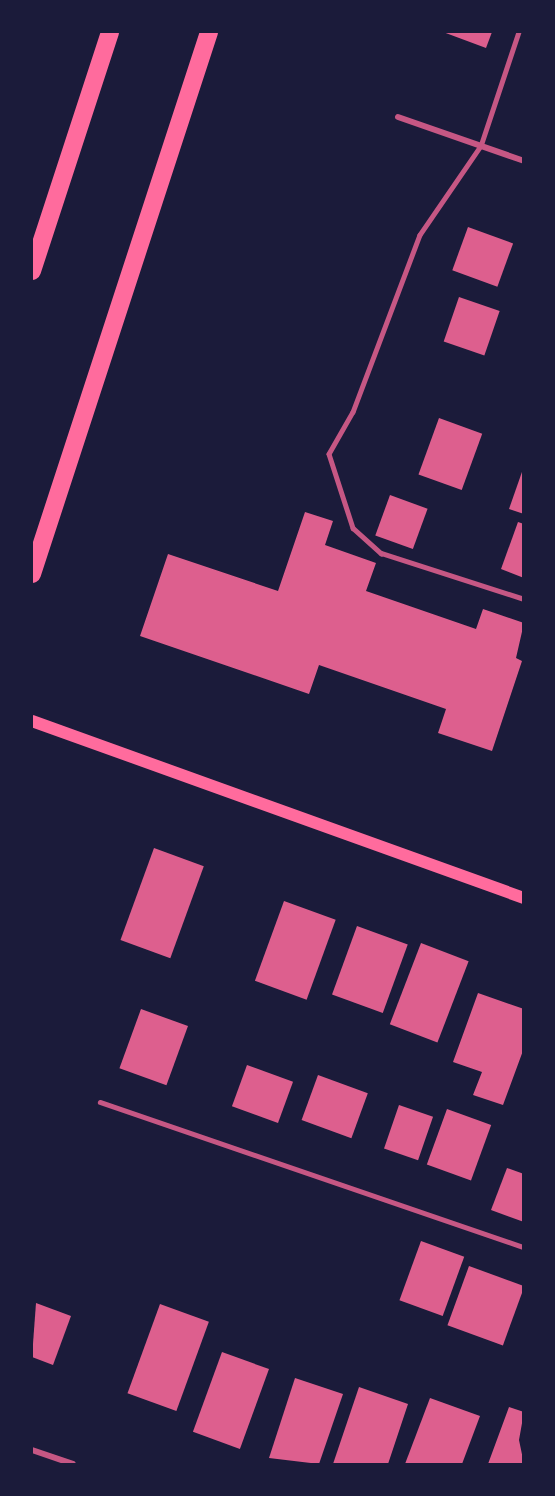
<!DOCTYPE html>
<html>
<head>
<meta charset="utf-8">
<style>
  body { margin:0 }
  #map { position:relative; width:555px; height:1496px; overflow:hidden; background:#1b1b3a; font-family:Helvetica,sans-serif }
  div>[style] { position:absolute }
  .building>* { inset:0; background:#dd5f8e; transform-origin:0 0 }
  .service>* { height:4.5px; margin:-2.25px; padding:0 2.25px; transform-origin:2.25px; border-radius:2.25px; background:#c65784 }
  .minor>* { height:6px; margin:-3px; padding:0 3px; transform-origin:3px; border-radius:3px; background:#c65784 }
  .secondary>* { height:12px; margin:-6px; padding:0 6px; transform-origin:6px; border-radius:6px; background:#ff6b9d }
  .motorway>* { height:18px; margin:-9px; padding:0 9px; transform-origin:9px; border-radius:9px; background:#ff6b9d }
  span { translate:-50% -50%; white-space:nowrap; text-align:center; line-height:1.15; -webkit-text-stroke:4.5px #1b1b3a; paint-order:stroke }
  .frame { position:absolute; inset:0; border:33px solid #1b1b3a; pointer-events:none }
</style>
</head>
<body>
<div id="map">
  <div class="building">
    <div style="clip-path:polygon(443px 32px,492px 32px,486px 48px)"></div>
    <div style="left:468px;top:227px;width:48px;height:46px;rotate:20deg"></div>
    <div style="left:459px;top:297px;width:43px;height:47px;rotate:19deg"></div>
    <div style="left:439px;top:418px;width:46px;height:60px;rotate:20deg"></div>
    <div style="clip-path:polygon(523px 469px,524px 469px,524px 514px,509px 509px)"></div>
    <div style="left:390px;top:495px;width:40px;height:43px;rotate:20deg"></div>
    <div style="clip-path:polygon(305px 512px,333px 521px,325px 545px,376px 563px,366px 591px,476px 629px,483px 609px,524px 623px,516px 658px,522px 661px,492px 751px,438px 733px,446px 709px,319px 665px,309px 694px,140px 636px,168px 554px,278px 591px)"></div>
    <div style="clip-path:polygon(518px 522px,524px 524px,524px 578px,501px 569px)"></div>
    <div style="left:154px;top:848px;width:53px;height:98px;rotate:20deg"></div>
    <div style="left:284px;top:901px;width:55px;height:85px;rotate:20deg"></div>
    <div style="left:357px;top:926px;width:54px;height:73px;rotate:20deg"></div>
    <div style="left:421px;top:943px;width:51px;height:87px;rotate:21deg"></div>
    <div style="clip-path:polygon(478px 993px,524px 1009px,524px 1048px,503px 1105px,473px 1095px,482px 1072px,453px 1062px)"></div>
    <div style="left:141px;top:1009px;width:50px;height:63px;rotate:20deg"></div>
    <div style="left:247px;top:1065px;width:49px;height:44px;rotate:20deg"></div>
    <div style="left:318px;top:1075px;width:53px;height:48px;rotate:20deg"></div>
    <div style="left:399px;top:1105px;width:36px;height:46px;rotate:19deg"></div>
    <div style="left:447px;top:1109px;width:47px;height:59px;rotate:20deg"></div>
    <div style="clip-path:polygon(507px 1168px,524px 1174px,524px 1222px,491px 1210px)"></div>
    <div style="left:421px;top:1241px;width:46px;height:63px;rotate:20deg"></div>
    <div style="left:469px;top:1266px;width:59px;height:63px;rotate:20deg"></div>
    <div style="clip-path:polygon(36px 1303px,71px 1316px,53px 1365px,32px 1357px)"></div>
    <div style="left:160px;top:1304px;width:52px;height:95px;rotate:20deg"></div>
    <div style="left:222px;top:1352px;width:50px;height:85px;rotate:20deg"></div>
    <div style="clip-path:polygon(295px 1378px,343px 1394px,319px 1464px,269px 1458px)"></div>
    <div style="clip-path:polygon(359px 1387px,408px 1404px,388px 1464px,333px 1464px)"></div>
    <div style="clip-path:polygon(430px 1398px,480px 1416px,462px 1464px,405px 1464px)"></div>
    <div style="clip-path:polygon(509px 1407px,524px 1412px,519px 1440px,524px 1464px,488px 1464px)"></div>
  </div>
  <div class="service">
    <div style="left:519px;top:32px;width:120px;rotate:108.4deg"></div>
    <div style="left:481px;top:146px;width:108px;rotate:124.4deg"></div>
    <div style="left:420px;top:235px;width:189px;rotate:110.7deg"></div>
    <div style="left:353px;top:412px;width:48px;rotate:119.7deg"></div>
    <div style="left:329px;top:454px;width:78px;rotate:72deg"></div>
    <div style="left:353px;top:528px;width:38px;rotate:42deg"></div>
    <div style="left:381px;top:553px;width:150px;rotate:17.8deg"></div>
    <div style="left:100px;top:1102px;width:448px;rotate:18.9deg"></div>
  </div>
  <div class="minor">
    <div style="left:398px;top:117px;width:133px;rotate:19.2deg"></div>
    <div style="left:32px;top:1450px;width:43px;rotate:18.9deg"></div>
  </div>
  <div class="secondary">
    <div style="left:32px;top:721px;width:523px;rotate:19.79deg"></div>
  </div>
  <div class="motorway">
    <div style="left:32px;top:271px;width:251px;rotate:-71.9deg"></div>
    <div style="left:32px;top:574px;width:570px;rotate:-71.91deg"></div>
  </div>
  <div class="frame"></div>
</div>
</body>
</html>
